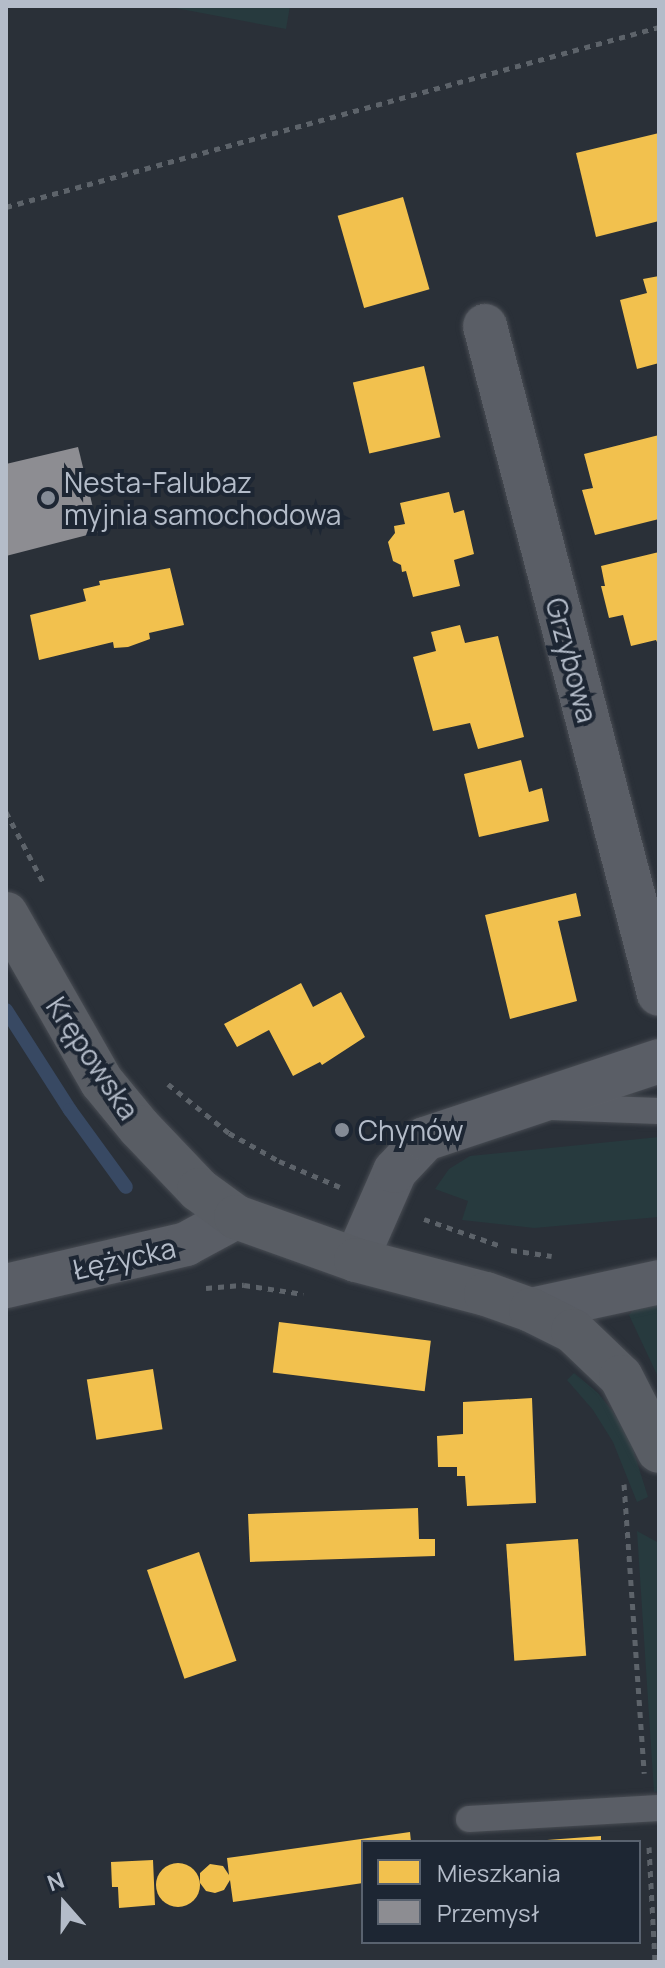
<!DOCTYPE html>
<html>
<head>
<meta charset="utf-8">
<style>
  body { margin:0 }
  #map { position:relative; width:665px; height:1968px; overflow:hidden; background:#2a3038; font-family:Manrope,sans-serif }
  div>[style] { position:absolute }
  .green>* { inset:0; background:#273a3e }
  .homes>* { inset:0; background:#f2c14e; transform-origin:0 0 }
  .round { border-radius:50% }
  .industry>* { inset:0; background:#8d8d92 }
  .stream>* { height:14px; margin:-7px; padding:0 7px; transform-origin:7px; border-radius:7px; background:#384963 }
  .path>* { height:5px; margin-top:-2.5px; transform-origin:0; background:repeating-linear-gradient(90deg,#5d636a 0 6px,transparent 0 12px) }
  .roads { filter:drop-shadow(0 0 2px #484c53) drop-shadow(0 0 2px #484c53) }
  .lane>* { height:26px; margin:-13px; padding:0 13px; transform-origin:13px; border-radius:13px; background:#5a5e66 }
  .street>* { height:44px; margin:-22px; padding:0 22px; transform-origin:22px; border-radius:22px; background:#5a5e66 }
  .secondary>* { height:44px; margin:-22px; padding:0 22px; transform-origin:22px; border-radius:22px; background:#595d64 }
  .dots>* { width:22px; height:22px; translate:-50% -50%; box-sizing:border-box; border:4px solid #1d2633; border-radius:50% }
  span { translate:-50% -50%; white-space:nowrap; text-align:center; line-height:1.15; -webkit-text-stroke:8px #1d2633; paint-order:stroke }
  .poi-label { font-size:28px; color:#b4bcc9 }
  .left { translate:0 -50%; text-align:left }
  .street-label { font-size:28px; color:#b4bcc9 }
  .frame { position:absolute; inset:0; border:8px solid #b4bcc9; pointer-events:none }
  .legend { position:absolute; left:361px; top:1840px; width:280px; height:104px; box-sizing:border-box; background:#1d2633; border:2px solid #59626f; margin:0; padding:10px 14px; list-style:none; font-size:24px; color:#b4bcc9 }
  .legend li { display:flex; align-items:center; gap:16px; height:40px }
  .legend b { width:40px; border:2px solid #59626f }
  .north { position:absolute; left:24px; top:1864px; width:80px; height:80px; -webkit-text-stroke:6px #1d2633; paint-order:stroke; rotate:340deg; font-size:22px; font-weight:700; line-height:32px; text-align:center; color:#b4bcc9 }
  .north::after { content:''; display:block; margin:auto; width:28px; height:36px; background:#b4bcc9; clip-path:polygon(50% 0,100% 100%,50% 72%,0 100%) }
</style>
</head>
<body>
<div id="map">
  <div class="green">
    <div style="clip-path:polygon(165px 6px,290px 6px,286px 29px)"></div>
    <div style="clip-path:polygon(659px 1137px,659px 1217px,534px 1228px,462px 1220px,468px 1201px,435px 1189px,449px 1169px,470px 1156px)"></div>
    <div style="clip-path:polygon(659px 1302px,659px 1379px,629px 1315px,635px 1307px)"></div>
    <div style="clip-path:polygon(574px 1373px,598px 1393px,616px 1416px,631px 1443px,648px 1497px,637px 1502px,613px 1442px,593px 1410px,567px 1380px)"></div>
    <div style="clip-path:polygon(637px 1531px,659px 1543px,659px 1791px,654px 1792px)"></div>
  </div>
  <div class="homes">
    <div style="clip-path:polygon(659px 133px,659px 221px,596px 237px,576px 153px)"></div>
    <div style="left:403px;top:197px;width:96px;height:68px;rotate:74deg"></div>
    <div style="clip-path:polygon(659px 276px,659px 363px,637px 369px,620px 300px,647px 293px,643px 279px)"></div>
    <div style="left:424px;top:366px;width:73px;height:73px;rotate:77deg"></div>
    <div style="clip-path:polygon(659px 435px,659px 519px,595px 535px,582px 490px,593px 488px,584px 454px)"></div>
    <div style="clip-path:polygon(449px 492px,454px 513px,464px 510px,474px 554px,454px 560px,460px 586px,413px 597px,406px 571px,402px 572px,401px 565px,393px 561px,388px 542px,395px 533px,394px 526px,405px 524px,400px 503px)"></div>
    <div style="clip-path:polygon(659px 552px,659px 646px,656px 640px,631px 646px,623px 615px,609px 618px,601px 586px,605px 586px,601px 566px)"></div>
    <div style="clip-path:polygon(170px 568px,184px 625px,149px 633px,150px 639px,128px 647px,114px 648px,113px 642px,39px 660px,30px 615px,86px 601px,83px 589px,100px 585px,99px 581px)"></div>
    <div style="clip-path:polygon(460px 625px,465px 643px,498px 636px,524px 737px,478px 749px,470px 723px,433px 731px,413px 657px,436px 651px,431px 632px)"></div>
    <div style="clip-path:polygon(521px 760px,529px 792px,542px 788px,549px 821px,479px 837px,464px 774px)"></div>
    <div style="clip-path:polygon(576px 893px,581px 916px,558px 921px,577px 1001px,510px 1019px,485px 915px)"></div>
    <div style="clip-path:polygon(301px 983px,313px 1007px,341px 992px,365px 1037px,322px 1065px,320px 1062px,293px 1076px,269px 1030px,237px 1047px,224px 1024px)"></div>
    <div style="left:279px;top:1322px;width:153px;height:51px;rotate:7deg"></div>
    <div style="left:153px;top:1369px;width:61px;height:67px;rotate:81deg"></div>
    <div style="clip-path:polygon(532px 1398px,536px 1503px,467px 1506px,465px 1476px,457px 1476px,457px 1467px,438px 1467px,437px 1436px,463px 1434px,463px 1402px)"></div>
    <div style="clip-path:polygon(418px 1508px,419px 1539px,435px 1539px,435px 1556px,250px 1562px,248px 1514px)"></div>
    <div style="left:578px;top:1539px;width:117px;height:72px;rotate:86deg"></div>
    <div style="left:199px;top:1552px;width:115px;height:55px;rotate:71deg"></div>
    <div style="clip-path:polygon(410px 1832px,411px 1842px,363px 1842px,363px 1883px,233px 1902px,230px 1880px,224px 1890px,215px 1893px,206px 1891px,200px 1883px,200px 1873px,210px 1864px,223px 1866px,229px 1875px,227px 1858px)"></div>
    <div style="clip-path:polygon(601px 1836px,601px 1842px,547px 1842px,547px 1840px)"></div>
    <div style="clip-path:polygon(153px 1860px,155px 1905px,119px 1908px,118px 1887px,112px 1887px,111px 1862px)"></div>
    <div class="round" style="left:156px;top:1863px;width:44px;height:44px"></div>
  </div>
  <div class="industry">
    <div style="clip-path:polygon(78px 447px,99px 532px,6px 556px,6px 464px)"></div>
  </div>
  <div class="stream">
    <div style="left:6px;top:1010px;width:119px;rotate:57.4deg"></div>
    <div style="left:70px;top:1110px;width:95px;rotate:54deg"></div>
  </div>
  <div class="path">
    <div style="left:6px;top:207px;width:677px;rotate:-15.41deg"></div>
    <div style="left:6px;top:812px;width:79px;rotate:62.1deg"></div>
    <div style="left:168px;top:1084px;width:78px;rotate:38.8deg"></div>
    <div style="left:229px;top:1133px;width:57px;rotate:29.2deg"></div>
    <div style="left:279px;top:1161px;width:66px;rotate:23.1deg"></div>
    <div style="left:424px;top:1219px;width:82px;rotate:19.3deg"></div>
    <div style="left:511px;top:1250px;width:41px;rotate:8.3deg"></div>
    <div style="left:206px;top:1288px;width:38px;rotate:-5deg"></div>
    <div style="left:244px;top:1285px;width:60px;rotate:8.7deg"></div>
    <div style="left:624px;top:1484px;width:290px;rotate:86deg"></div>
    <div style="left:649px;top:1847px;width:115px;rotate:87deg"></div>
  </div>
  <div class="roads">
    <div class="lane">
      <div style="left:551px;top:1107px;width:108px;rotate:2.1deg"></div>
      <div style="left:469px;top:1819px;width:190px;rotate:-3.3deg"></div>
    </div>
    <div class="street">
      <div style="left:485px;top:326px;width:690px;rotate:75.4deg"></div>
      <div style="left:356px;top:1260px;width:97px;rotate:-66.3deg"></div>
      <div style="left:395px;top:1171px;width:44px;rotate:-46.8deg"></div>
      <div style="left:425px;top:1139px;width:247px;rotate:-18.4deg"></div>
      <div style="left:6px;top:1286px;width:185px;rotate:-13.1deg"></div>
      <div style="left:186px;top:1244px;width:57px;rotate:-28.4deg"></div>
      <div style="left:531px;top:1310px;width:131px;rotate:-12.3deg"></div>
    </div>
    <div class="secondary">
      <div style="left:6px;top:914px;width:193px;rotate:60.3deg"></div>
      <div style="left:102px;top:1082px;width:58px;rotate:50.6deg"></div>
      <div style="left:139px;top:1127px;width:87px;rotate:46.4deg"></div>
      <div style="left:199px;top:1190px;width:46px;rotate:36.1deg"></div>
      <div style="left:236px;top:1217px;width:127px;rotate:19.7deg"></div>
      <div style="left:356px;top:1260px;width:134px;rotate:14.7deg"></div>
      <div style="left:486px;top:1294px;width:48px;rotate:19.6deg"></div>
      <div style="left:531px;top:1310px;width:47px;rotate:26.6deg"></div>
      <div style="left:573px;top:1331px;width:66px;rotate:43.8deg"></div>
      <div style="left:621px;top:1377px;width:83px;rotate:62.8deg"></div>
    </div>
  </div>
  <div class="dots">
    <div style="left:48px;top:498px;background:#848b96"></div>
    <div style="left:342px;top:1130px;background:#848b96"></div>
  </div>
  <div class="poi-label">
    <span class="left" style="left:64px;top:498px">Nesta-Falubaz<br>myjnia samochodowa</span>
    <span class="left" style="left:358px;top:1130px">Chynów</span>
  </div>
  <div class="street-label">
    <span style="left:572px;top:660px;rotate:75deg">Grzybowa</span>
    <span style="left:93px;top:1058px;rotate:56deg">Krępowska</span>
    <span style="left:124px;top:1258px;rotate:-13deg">Łężycka</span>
  </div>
  <div class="frame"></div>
  <ul class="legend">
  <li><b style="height:22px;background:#f2c14e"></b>Mieszkania</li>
  <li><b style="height:22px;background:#8d8d92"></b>Przemysł</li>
  </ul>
  <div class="north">N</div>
</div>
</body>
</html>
